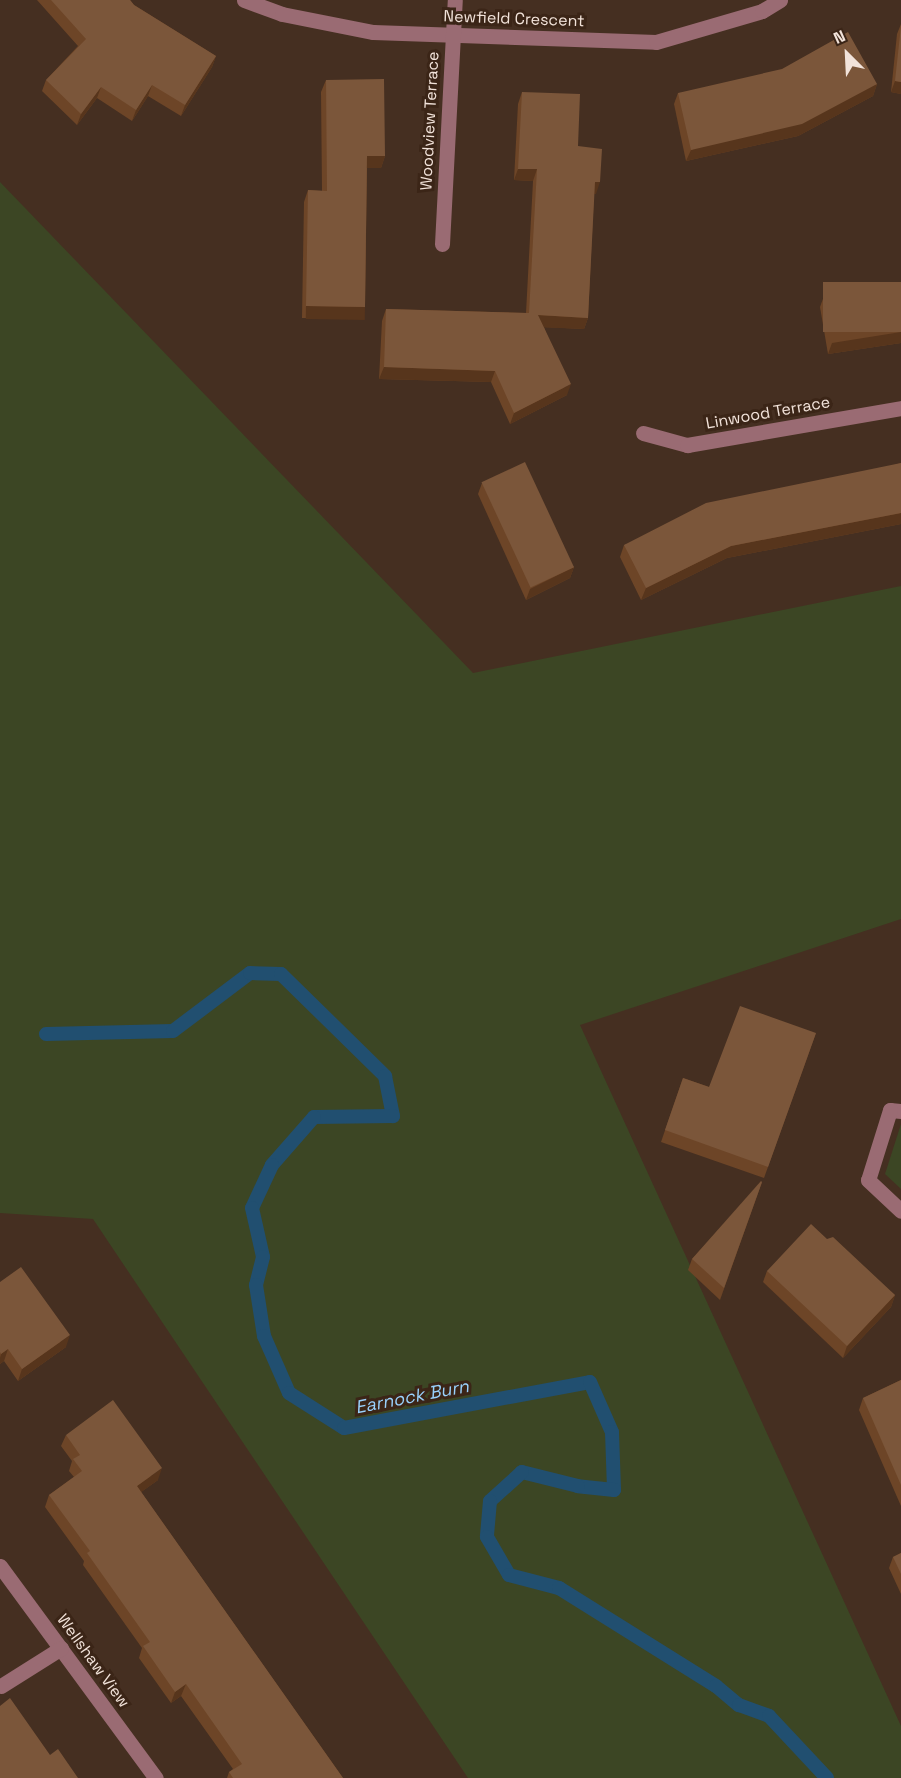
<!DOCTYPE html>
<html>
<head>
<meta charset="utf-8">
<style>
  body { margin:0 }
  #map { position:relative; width:901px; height:1778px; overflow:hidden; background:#452f21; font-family:"Space Grotesk",sans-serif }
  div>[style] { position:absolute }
  .green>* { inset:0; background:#3c4624 }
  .stream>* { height:14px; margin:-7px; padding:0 7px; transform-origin:7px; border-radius:7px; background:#214f70 }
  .minor>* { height:15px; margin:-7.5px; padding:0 7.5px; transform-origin:7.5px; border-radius:7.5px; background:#9a6b73 }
  .wall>* { inset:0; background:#6d4527 }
  .shaded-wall>* { inset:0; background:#57351c; transform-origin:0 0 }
  .building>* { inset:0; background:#7b563a; transform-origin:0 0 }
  span { translate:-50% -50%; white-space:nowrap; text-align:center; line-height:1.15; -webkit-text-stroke:6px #3b2517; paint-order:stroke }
  .street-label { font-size:16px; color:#f2e3da }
  .water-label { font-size:18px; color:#99d1fc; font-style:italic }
  .north { position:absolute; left:817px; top:24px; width:60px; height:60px; -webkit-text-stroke:4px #3b2517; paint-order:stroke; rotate:336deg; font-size:16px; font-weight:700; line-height:24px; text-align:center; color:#f2e3da }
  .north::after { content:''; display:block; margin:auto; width:21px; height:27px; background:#f2e3da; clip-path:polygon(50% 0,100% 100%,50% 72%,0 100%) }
</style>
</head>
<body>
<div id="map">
  <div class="green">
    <div style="clip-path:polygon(0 182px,473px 673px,901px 586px,901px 919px,580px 1025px,901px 1726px,901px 1778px,468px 1778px,93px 1219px,0 1213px)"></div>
    <div style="clip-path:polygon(901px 1124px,901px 1189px,885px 1174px)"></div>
  </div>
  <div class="stream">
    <div style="left:46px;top:1034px;width:127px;rotate:-1.4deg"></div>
    <div style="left:173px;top:1031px;width:96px;rotate:-37deg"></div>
    <div style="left:250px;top:973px;width:31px;rotate:2deg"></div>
    <div style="left:281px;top:974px;width:146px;rotate:44.4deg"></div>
    <div style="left:385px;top:1076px;width:41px;rotate:78.7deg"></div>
    <div style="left:393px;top:1116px;width:79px;rotate:179.3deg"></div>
    <div style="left:314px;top:1117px;width:64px;rotate:131.2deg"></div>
    <div style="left:272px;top:1165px;width:47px;rotate:114.9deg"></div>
    <div style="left:252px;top:1208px;width:50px;rotate:77.3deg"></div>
    <div style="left:263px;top:1257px;width:29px;rotate:104deg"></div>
    <div style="left:256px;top:1285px;width:52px;rotate:81.1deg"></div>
    <div style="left:264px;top:1336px;width:62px;rotate:66.3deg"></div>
    <div style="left:289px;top:1393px;width:65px;rotate:32.5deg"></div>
    <div style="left:344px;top:1428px;width:250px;rotate:-10.6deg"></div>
    <div style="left:590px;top:1382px;width:55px;rotate:66.3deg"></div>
    <div style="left:612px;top:1432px;width:58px;rotate:88deg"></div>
    <div style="left:614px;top:1490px;width:36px;rotate:-174deg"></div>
    <div style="left:578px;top:1486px;width:58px;rotate:-166deg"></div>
    <div style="left:522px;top:1472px;width:43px;rotate:137.8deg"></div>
    <div style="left:490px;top:1501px;width:36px;rotate:95deg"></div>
    <div style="left:487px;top:1537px;width:44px;rotate:59.9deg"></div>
    <div style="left:509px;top:1575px;width:52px;rotate:14.6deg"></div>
    <div style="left:559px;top:1588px;width:185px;rotate:32deg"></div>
    <div style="left:716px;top:1686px;width:30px;rotate:40deg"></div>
    <div style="left:739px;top:1705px;width:32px;rotate:20deg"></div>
    <div style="left:769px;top:1716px;width:85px;rotate:46.9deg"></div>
  </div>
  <div class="minor">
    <div style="left:244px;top:0;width:40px;rotate:20.2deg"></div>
    <div style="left:282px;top:14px;width:93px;rotate:11.2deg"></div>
    <div style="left:373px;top:32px;width:283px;rotate:2deg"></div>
    <div style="left:656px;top:42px;width:110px;rotate:-16.3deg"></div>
    <div style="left:762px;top:11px;width:21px;rotate:-31deg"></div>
    <div style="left:442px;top:244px;width:244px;rotate:-87deg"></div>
    <div style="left:643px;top:433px;width:46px;rotate:15.3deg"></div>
    <div style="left:687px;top:445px;width:217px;rotate:-9.8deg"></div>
    <div style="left:901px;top:1111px;width:11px;rotate:-175deg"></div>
    <div style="left:890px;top:1110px;width:73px;rotate:107.4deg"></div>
    <div style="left:868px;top:1180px;width:45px;rotate:43.2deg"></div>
    <div style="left:0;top:1566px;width:263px;rotate:53.7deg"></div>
    <div style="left:1px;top:1686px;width:71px;rotate:-32.3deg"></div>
  </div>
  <div class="wall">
    <div style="clip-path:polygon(37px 0,130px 0,134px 5px,216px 56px,212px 67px,181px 116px,148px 96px,132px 121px,97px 98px,77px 125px,42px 91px,46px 80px,78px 46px)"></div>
    <div style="clip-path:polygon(901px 24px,901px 94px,891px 92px,897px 34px)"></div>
    <div style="clip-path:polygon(326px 80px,385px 156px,381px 168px,367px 168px,365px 307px,361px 319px,302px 318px,304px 202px,308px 190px,322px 191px,321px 92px)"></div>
    <div style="clip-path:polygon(877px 84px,873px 96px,798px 136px,686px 161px,674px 104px,678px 93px)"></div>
    <div style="clip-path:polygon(522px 92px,578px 146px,596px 194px,594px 194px,588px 318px,584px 329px,544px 327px,567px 395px,510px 424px,491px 382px,379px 379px,382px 321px,386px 309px,526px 313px,533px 181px,514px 180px,518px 104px)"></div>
    <div style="clip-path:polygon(901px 282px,901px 343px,828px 354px,820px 307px,824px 296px)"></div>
    <div style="clip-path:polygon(901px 463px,901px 524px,727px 558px,641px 600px,620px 557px,624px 545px)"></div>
    <div style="clip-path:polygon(482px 483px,574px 567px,570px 578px,526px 600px,478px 494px)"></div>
    <div style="clip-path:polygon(816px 1033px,764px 1178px,661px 1142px,683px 1078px,709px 1087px)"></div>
    <div style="clip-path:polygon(762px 1182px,720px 1300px,688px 1270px,692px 1259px)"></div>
    <div style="clip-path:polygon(827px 1239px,895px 1295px,891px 1307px,843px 1358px,763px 1282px,767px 1271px)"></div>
    <div style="clip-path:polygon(0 1282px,66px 1347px,18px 1381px,4px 1361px,0 1364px)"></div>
    <div style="clip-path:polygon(901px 1380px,901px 1506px,859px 1410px,863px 1398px)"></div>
    <div style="clip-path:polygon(66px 1435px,158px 1480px,141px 1492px,343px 1778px,227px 1778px,229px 1772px,233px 1769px,181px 1696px,171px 1703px,139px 1658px,142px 1648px,83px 1565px,84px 1561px,45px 1507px,49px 1495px,74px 1477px,69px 1471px,72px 1461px,61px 1446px)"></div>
    <div style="clip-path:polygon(901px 1553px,901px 1594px,889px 1568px,893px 1557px)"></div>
  </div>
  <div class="shaded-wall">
    <div style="clip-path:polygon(216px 56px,212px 67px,181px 116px,185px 105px)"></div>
    <div style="clip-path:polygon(895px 81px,901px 82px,901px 94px,891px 92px)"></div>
    <div style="clip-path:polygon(877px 84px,873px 96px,798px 136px,686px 161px,691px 150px)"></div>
    <div style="clip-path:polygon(152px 85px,148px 96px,132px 121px,136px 110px)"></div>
    <div style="clip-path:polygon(101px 87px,97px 98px,77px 125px,81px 114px)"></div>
    <div style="clip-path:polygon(367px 156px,385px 156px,381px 168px,363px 168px)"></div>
    <div style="clip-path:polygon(518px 169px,537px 169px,533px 181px,514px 180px)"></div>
    <div style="clip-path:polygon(595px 182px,600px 182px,596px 194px,591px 194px)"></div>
    <div style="left:306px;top:306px;width:59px;height:13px;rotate:1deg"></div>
    <div style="clip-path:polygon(538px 315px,588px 318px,584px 329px,534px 327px)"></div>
    <div style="clip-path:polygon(901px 332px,901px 343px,828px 354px,832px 343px)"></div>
    <div style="clip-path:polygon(384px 367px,495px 371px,491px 382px,379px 379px)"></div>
    <div style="clip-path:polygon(571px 384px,567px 395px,510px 424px,514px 413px)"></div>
    <div style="clip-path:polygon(901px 513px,901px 524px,727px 558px,641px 600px,646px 588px,731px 546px)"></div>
    <div style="clip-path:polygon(574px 567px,570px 578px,526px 600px,530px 589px)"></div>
    <div style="clip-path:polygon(895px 1295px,891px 1307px,843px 1358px,847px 1346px)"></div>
    <div style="clip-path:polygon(70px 1335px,66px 1347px,18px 1381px,22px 1369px)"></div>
    <div style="clip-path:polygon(8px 1349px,4px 1361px,0 1364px,0 1358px,1px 1354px)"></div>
    <div style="clip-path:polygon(162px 1468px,158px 1480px,133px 1498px,137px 1486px)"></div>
    <div style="clip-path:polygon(186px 1684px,181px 1696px,171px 1703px,175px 1692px)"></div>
  </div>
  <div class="building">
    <div style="clip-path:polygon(51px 0,130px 0,134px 5px,216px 56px,185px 105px,152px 85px,136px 110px,101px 87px,81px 114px,46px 80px,86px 39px)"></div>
    <div style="clip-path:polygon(901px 26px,901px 82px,895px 81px)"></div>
    <div style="clip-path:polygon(848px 32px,877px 84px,802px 124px,691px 150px,678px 93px,782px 69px)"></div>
    <div style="clip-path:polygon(384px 79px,385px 156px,367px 156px,365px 307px,306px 306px,308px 190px,327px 191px,326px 80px)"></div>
    <div style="clip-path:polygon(522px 92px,580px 94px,578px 146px,602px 149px,600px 182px,595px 182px,588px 318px,538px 315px,571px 384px,514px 413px,495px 371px,384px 367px,386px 309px,529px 313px,537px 169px,518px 169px)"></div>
    <div style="left:901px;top:282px;width:50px;height:78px;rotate:90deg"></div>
    <div style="left:525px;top:462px;width:116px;height:48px;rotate:65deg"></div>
    <div style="clip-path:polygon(901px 463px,901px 513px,731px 546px,646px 588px,624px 545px,706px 503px)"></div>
    <div style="clip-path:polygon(740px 1006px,816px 1033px,768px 1167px,665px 1130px,683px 1078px,709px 1087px)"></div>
    <div style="clip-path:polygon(761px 1181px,762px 1182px,724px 1288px,692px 1259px)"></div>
    <div style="clip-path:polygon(811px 1224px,827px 1239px,833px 1237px,895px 1295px,847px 1346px,767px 1271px)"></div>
    <div style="clip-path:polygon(21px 1267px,70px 1335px,22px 1369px,8px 1349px,1px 1354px,0 1352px,0 1282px)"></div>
    <div style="clip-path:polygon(901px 1380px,901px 1485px,863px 1398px)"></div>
    <div style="clip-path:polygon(113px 1400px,162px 1468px,137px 1486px,343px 1778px,233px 1778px,229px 1772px,242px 1764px,186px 1684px,175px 1692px,143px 1646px,150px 1642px,87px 1553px,90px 1551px,49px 1495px,82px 1471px,73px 1459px,80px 1455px,66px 1435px)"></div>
    <div style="clip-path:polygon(901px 1553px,901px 1574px,893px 1557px)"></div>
    <div style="clip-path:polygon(10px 1698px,50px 1755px,58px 1749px,78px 1778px,0 1778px,0 1706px)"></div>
  </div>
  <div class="street-label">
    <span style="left:514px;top:19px;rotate:2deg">Newfield Crescent</span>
    <span style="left:430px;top:121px;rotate:-87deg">Woodview Terrace</span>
    <span style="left:768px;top:413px;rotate:-10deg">Linwood Terrace</span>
    <span style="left:93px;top:1661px;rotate:54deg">Wellshaw View</span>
  </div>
  <div class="water-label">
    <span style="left:412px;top:1397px;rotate:-11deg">Earnock Burn</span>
  </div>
  <div class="north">N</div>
</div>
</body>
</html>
